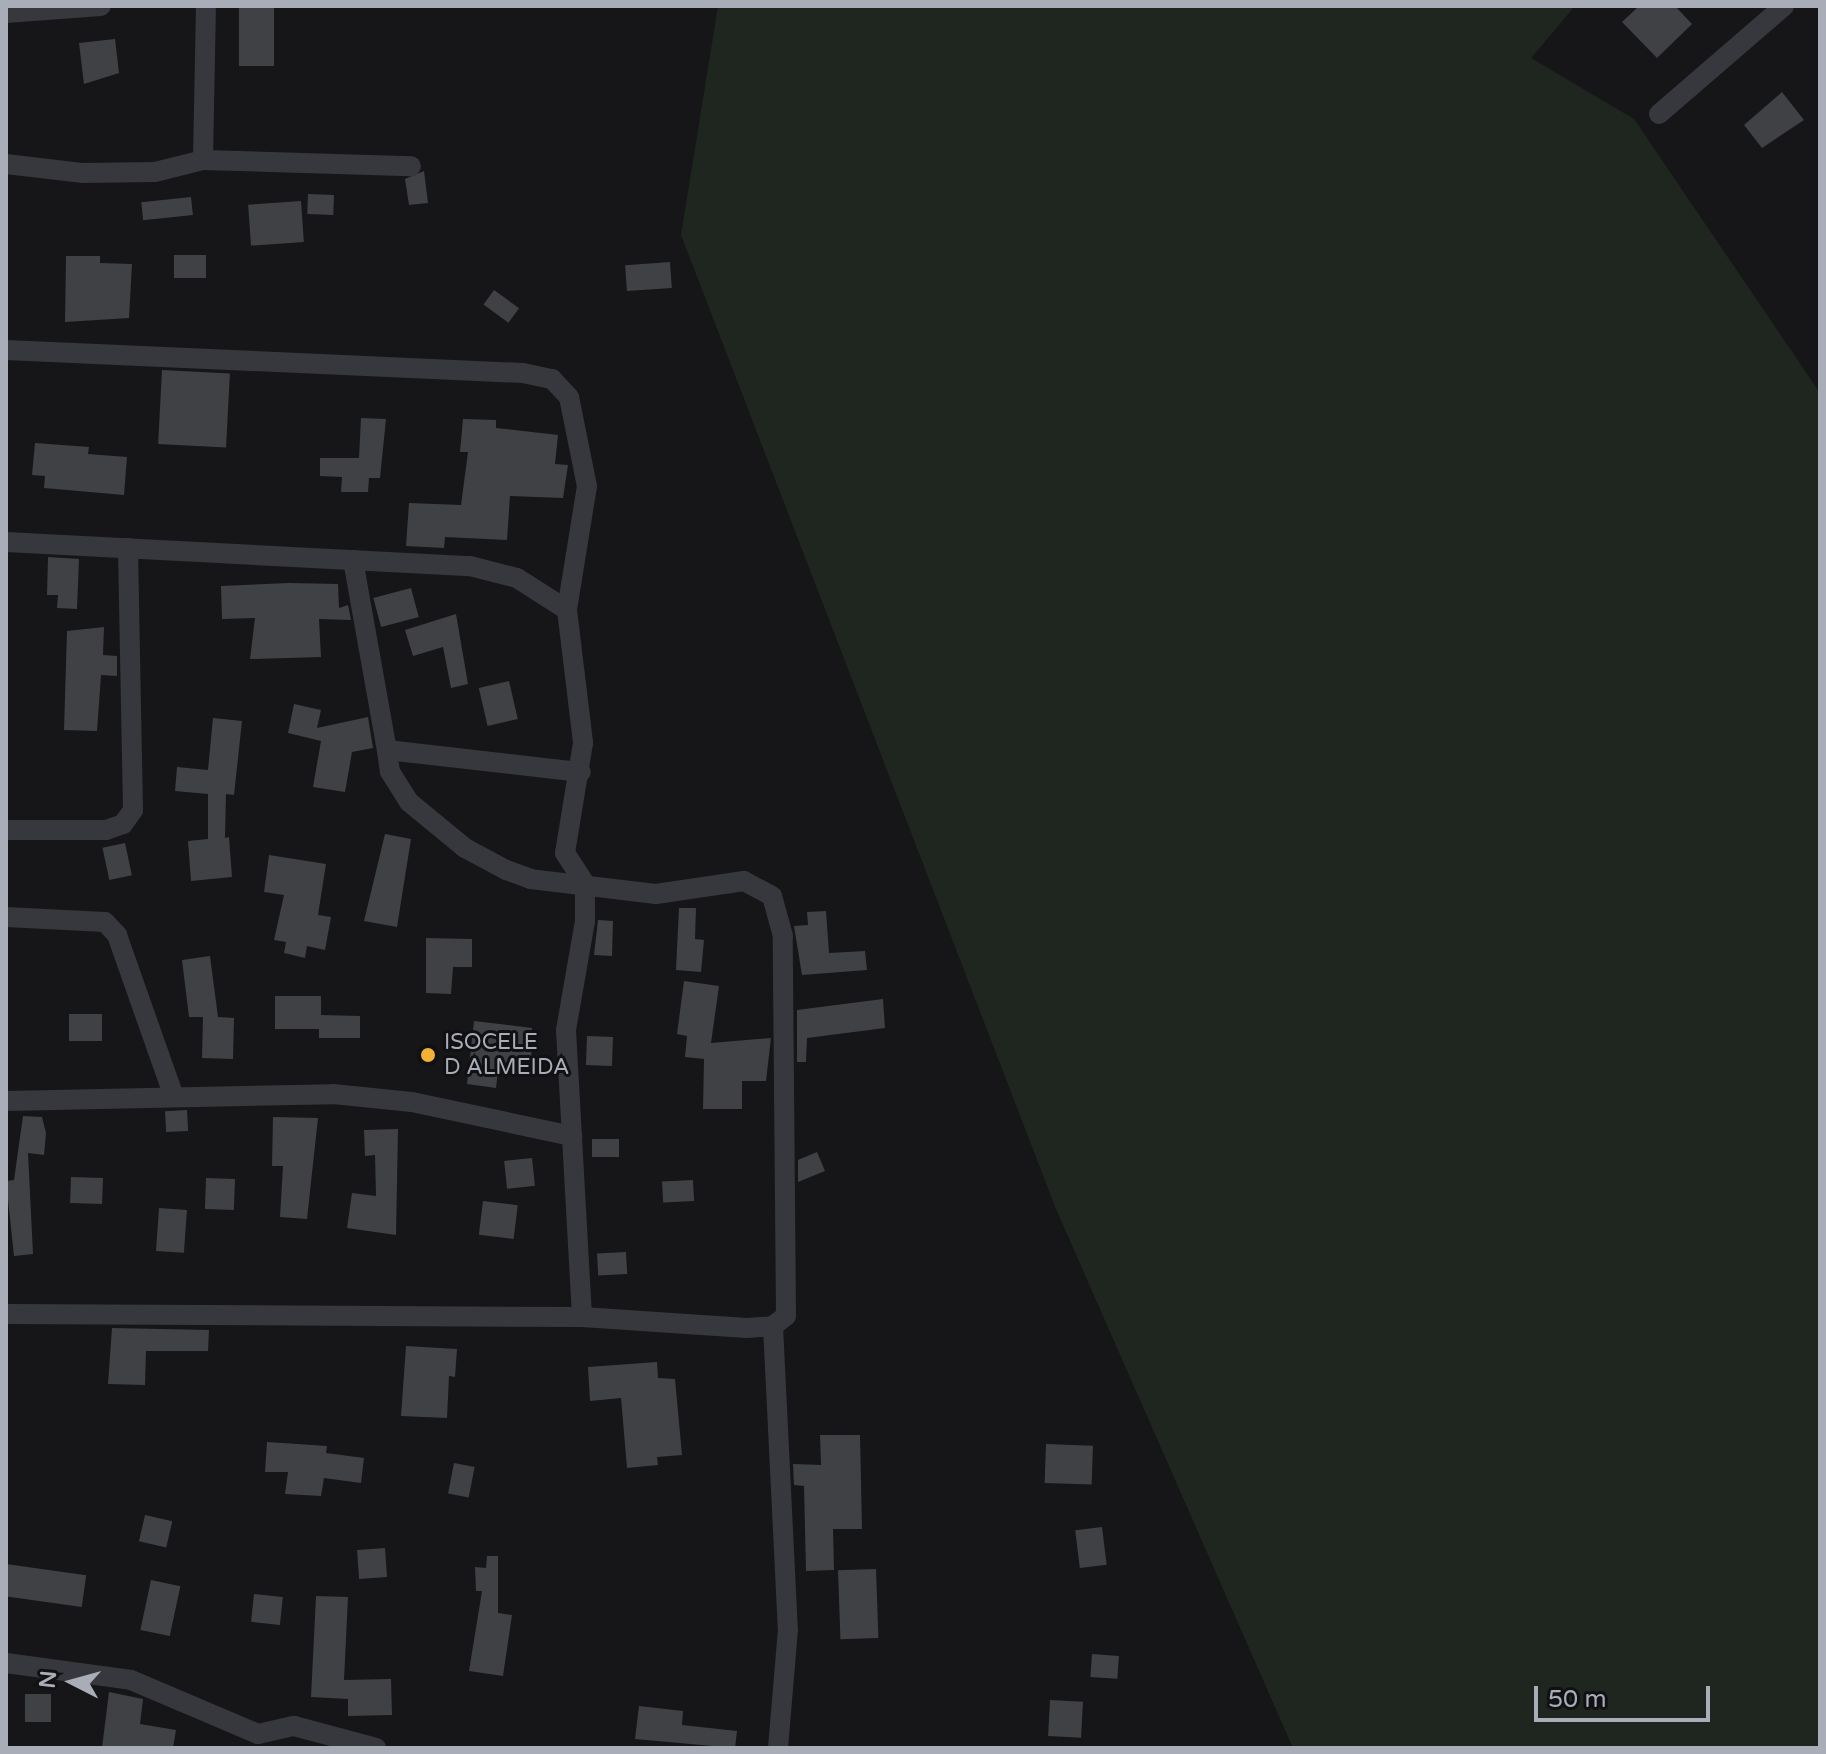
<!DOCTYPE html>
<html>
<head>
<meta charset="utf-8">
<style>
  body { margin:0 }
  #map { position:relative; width:1826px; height:1754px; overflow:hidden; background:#161618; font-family:"Varela Round",sans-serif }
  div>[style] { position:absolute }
  .green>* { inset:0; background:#1e261f }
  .building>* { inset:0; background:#404145; transform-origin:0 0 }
  .minor>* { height:20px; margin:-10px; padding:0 10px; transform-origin:10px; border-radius:10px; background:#37383d }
  .dots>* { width:22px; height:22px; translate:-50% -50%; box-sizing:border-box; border:4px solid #111113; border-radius:50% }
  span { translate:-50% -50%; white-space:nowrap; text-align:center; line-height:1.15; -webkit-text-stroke:6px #111113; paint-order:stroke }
  .poi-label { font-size:22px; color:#a8adb8 }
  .left { translate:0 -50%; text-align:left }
  .frame { position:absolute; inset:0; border:8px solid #a8adb8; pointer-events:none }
  .north { position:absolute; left:32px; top:1642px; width:80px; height:80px; -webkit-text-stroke:6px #111113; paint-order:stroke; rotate:276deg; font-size:22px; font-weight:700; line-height:32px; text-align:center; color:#a8adb8 }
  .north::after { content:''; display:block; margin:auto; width:28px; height:36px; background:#a8adb8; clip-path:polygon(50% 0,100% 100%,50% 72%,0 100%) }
  .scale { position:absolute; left:1534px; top:1686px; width:176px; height:36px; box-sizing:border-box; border:4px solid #a8adb8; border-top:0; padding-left:10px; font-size:24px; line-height:28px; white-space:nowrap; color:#a8adb8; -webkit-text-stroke:6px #111113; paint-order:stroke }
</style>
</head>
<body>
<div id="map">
  <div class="green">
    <div style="clip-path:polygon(718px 6px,1575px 6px,1531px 58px,1634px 119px,1820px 393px,1820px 1748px,1293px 1748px,1056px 1209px,681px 235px)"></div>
  </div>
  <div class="building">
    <div style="left:239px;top:6px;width:35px;height:60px"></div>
    <div style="clip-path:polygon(1639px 6px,1675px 6px,1692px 24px,1657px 58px,1622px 22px)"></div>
    <div style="clip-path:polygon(115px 39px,119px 73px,84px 84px,79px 43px)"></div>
    <div style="clip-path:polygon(1782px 92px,1804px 120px,1762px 148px,1744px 125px)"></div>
    <div style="clip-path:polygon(424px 171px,428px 203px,409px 205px,405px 179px)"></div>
    <div style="left:308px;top:194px;width:26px;height:20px;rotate:2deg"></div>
    <div style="left:191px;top:197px;width:18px;height:50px;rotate:84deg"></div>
    <div style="left:301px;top:201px;width:41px;height:53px;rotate:86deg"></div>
    <div style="left:174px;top:255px;width:32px;height:23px"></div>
    <div style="clip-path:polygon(66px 256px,100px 256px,100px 263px,132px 264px,129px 318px,65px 322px)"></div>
    <div style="left:670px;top:262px;width:26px;height:45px;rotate:86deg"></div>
    <div style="left:494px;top:290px;width:31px;height:18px;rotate:36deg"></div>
    <div style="left:162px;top:370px;width:68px;height:74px;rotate:3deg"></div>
    <div style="clip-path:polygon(361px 418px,386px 419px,380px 478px,369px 478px,368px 492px,341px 492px,342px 477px,320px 476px,320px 458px,359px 458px)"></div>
    <div style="clip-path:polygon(463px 419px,496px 420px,496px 428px,558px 435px,555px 464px,568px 465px,563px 498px,510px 496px,507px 540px,445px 537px,444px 548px,406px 546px,409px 503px,461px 505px,468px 452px,460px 452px)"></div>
    <div style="clip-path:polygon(35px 443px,89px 447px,88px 454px,127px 457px,124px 495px,44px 488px,45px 476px,32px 475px)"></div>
    <div style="clip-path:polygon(48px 557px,79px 559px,77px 609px,57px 608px,58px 595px,47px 595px)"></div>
    <div style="clip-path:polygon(289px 583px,338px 584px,339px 608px,348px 605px,351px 620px,319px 619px,321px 657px,250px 659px,255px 618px,222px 619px,221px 586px)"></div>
    <div style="left:411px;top:588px;width:30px;height:39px;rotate:75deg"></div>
    <div style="clip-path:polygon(456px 614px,468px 684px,451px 688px,443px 647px,413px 656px,405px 630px)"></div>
    <div style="clip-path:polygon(104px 627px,103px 655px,117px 656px,117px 676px,101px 675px,97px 731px,64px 730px,67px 631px)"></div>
    <div style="left:509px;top:681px;width:39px;height:31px;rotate:77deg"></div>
    <div style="clip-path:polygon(294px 704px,321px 710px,317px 728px,368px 717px,373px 748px,352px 752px,345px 792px,313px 787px,321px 741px,288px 733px)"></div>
    <div style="clip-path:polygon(213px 718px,242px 721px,234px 795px,226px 794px,225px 838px,229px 837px,232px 877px,191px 881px,188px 841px,208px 839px,208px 794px,175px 791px,177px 767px,208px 770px)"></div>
    <div style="clip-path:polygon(385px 834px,411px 839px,397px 927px,364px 921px)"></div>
    <div style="left:125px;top:843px;width:33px;height:23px;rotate:78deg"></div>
    <div style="clip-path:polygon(269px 855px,326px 864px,318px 915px,331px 917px,325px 950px,307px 946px,305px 958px,284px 953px,286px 942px,274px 940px,284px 895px,264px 892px)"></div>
    <div style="clip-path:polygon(679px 908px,696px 908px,695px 939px,704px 940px,701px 972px,676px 970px)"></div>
    <div style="clip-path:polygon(826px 911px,829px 953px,865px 951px,867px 970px,802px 975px,794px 926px,808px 925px,807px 912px)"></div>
    <div style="clip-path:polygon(598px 920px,613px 921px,612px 956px,594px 955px)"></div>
    <div style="clip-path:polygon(426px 938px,472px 939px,472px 967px,453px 967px,451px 994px,426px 993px)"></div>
    <div style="clip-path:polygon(210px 956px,218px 1017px,234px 1018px,233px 1059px,202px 1058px,203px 1017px,210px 1017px,189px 1017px,182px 960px)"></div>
    <div style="clip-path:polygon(684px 981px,719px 986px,711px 1043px,771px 1038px,766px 1081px,742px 1081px,742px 1109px,703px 1109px,704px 1059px,685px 1057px,687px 1036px,677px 1034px)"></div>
    <div style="clip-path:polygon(275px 996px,321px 996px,321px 1015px,360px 1016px,360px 1038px,319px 1038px,319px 1029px,275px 1029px)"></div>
    <div style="clip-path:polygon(883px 999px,885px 1028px,807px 1038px,806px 1062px,797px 1062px,797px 1010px)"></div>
    <div style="left:69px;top:1014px;width:33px;height:27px"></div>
    <div style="clip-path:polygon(474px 1021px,532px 1028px,531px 1066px,499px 1063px,496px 1088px,467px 1084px)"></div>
    <div style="left:587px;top:1036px;width:26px;height:29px;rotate:2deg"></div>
    <div style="left:187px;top:1110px;width:21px;height:22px;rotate:87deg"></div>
    <div style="clip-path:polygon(23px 1116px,42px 1117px,46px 1133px,44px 1155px,28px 1153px,33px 1254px,14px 1256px,6px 1181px,14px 1180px)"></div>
    <div style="clip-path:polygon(273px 1117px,318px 1118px,307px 1219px,280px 1217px,283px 1166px,272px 1166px)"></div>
    <div style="clip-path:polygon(398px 1129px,396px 1235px,347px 1228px,352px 1193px,376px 1196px,375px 1155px,365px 1156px,364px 1130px)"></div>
    <div style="left:592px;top:1139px;width:27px;height:18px"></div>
    <div style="clip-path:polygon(817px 1152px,825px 1171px,798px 1182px,798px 1160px)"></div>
    <div style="left:532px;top:1158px;width:28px;height:28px;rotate:84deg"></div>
    <div style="left:71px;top:1177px;width:32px;height:26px;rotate:2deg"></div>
    <div style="left:206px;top:1178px;width:29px;height:31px;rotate:2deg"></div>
    <div style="left:693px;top:1180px;width:21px;height:31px;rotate:87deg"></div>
    <div style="left:483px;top:1201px;width:35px;height:34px;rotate:7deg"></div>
    <div style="left:159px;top:1208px;width:28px;height:43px;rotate:4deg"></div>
    <div style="left:626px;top:1252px;width:22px;height:29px;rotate:87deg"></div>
    <div style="clip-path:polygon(112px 1328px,209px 1330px,208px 1351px,146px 1351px,145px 1385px,108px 1384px)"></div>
    <div style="clip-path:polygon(406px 1346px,457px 1349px,455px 1377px,449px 1376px,447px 1418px,401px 1416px)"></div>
    <div style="clip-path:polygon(657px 1362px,658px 1378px,675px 1379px,682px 1455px,657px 1457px,658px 1465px,627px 1468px,621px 1398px,590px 1401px,588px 1367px)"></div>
    <div style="clip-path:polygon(820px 1435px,860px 1435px,862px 1529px,833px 1529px,834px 1570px,806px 1571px,804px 1486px,794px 1485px,793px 1464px,821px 1465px)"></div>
    <div style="clip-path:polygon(267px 1442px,327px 1446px,326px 1453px,364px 1458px,361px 1483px,324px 1478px,321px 1496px,285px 1494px,288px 1472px,265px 1472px)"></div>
    <div style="left:1046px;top:1444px;width:47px;height:39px;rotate:2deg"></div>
    <div style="left:454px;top:1463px;width:21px;height:31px;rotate:11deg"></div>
    <div style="left:145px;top:1515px;width:28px;height:27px;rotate:13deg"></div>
    <div style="left:1102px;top:1527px;width:38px;height:27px;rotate:83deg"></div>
    <div style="left:385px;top:1548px;width:29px;height:28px;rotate:86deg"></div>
    <div style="clip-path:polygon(487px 1556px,498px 1556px,498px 1613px,512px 1615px,503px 1676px,469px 1671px,482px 1591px,476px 1591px,475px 1567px,486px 1568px)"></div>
    <div style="left:6px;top:1564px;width:81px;height:32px;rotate:8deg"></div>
    <div style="left:876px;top:1569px;width:69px;height:38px;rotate:88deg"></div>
    <div style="left:151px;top:1580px;width:30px;height:51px;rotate:12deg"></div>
    <div style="left:254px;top:1594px;width:29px;height:28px;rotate:6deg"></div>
    <div style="clip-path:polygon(316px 1596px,348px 1597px,344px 1680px,391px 1679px,392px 1715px,348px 1716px,348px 1699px,311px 1697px)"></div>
    <div style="left:1092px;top:1654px;width:27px;height:23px;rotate:4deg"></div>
    <div style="clip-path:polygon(109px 1692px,143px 1699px,140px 1724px,176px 1730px,173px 1748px,102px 1748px)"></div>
    <div style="left:25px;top:1694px;width:26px;height:28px"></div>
    <div style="left:1050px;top:1700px;width:33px;height:36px;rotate:3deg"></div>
    <div style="clip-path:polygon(639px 1706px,683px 1711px,682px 1725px,737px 1731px,735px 1748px,635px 1739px)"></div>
  </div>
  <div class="minor">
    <div style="left:6px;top:13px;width:95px;rotate:-4.2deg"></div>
    <div style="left:1659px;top:114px;width:165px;rotate:-40.8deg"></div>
    <div style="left:203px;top:160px;width:154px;rotate:-88.9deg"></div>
    <div style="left:6px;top:164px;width:78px;rotate:6.7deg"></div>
    <div style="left:83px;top:173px;width:72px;rotate:-0.8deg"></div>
    <div style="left:155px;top:172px;width:49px;rotate:-14deg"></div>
    <div style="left:203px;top:160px;width:208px;rotate:1.7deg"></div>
    <div style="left:6px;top:350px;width:518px;rotate:2.55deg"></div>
    <div style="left:523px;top:373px;width:30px;rotate:12deg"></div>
    <div style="left:552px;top:379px;width:25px;rotate:47deg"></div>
    <div style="left:569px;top:397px;width:91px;rotate:78.6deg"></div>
    <div style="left:587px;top:486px;width:126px;rotate:99.2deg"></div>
    <div style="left:6px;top:542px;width:465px;rotate:3deg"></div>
    <div style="left:470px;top:566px;width:49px;rotate:14.3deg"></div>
    <div style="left:517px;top:578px;width:59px;rotate:32.6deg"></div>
    <div style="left:567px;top:610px;width:134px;rotate:83.1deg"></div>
    <div style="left:583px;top:743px;width:111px;rotate:99.3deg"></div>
    <div style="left:565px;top:853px;width:37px;rotate:57deg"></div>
    <div style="left:585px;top:884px;width:37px;rotate:90deg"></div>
    <div style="left:585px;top:921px;width:111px;rotate:99.9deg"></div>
    <div style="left:566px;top:1030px;width:287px;rotate:86.8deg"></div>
    <div style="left:353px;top:560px;width:193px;rotate:79.9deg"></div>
    <div style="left:387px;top:750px;width:195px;rotate:6.5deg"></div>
    <div style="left:6px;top:830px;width:100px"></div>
    <div style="left:106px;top:830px;width:18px;rotate:-19deg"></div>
    <div style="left:123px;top:824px;width:17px;rotate:-54deg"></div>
    <div style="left:133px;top:810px;width:262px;rotate:-91.1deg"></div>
    <div style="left:6px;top:917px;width:99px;rotate:2.9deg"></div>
    <div style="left:105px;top:922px;width:18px;rotate:47deg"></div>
    <div style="left:117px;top:935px;width:169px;rotate:70.6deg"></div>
    <div style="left:6px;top:1101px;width:327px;rotate:-1.2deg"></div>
    <div style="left:333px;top:1094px;width:79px;rotate:5.8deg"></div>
    <div style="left:412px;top:1102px;width:164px;rotate:12deg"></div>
    <div style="left:6px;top:1314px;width:576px;rotate:0.3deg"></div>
    <div style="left:582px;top:1317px;width:165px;rotate:3.8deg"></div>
    <div style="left:747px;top:1328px;width:26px;rotate:-4deg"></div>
    <div style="left:773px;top:1326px;width:16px;rotate:-38deg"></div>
    <div style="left:786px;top:1316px;width:380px;rotate:-90.5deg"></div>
    <div style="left:783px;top:936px;width:41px;rotate:-105.4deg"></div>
    <div style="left:772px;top:896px;width:32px;rotate:-152deg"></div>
    <div style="left:744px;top:881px;width:89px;rotate:171.6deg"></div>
    <div style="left:656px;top:894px;width:126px;rotate:-173.2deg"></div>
    <div style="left:531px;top:879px;width:27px;rotate:-160deg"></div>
    <div style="left:506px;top:870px;width:47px;rotate:-151.8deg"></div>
    <div style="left:465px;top:848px;width:72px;rotate:-140.6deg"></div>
    <div style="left:409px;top:802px;width:36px;rotate:-122deg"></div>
    <div style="left:390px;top:772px;width:22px;rotate:-98deg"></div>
    <div style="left:773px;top:1326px;width:303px;rotate:87.2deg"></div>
    <div style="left:788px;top:1629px;width:119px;rotate:94.8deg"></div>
    <div style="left:6px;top:1663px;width:126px;rotate:7.7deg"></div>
    <div style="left:131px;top:1680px;width:138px;rotate:23deg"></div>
    <div style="left:258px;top:1734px;width:37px;rotate:-13deg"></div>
    <div style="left:294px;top:1726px;width:85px;rotate:15deg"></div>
  </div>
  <div class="dots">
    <div style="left:428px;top:1055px;background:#f2b134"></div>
  </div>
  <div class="poi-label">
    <span class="left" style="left:444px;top:1055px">ISOCELE<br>D ALMEIDA</span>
  </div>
  <div class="frame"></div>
  <div class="north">N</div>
  <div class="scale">50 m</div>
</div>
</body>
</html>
